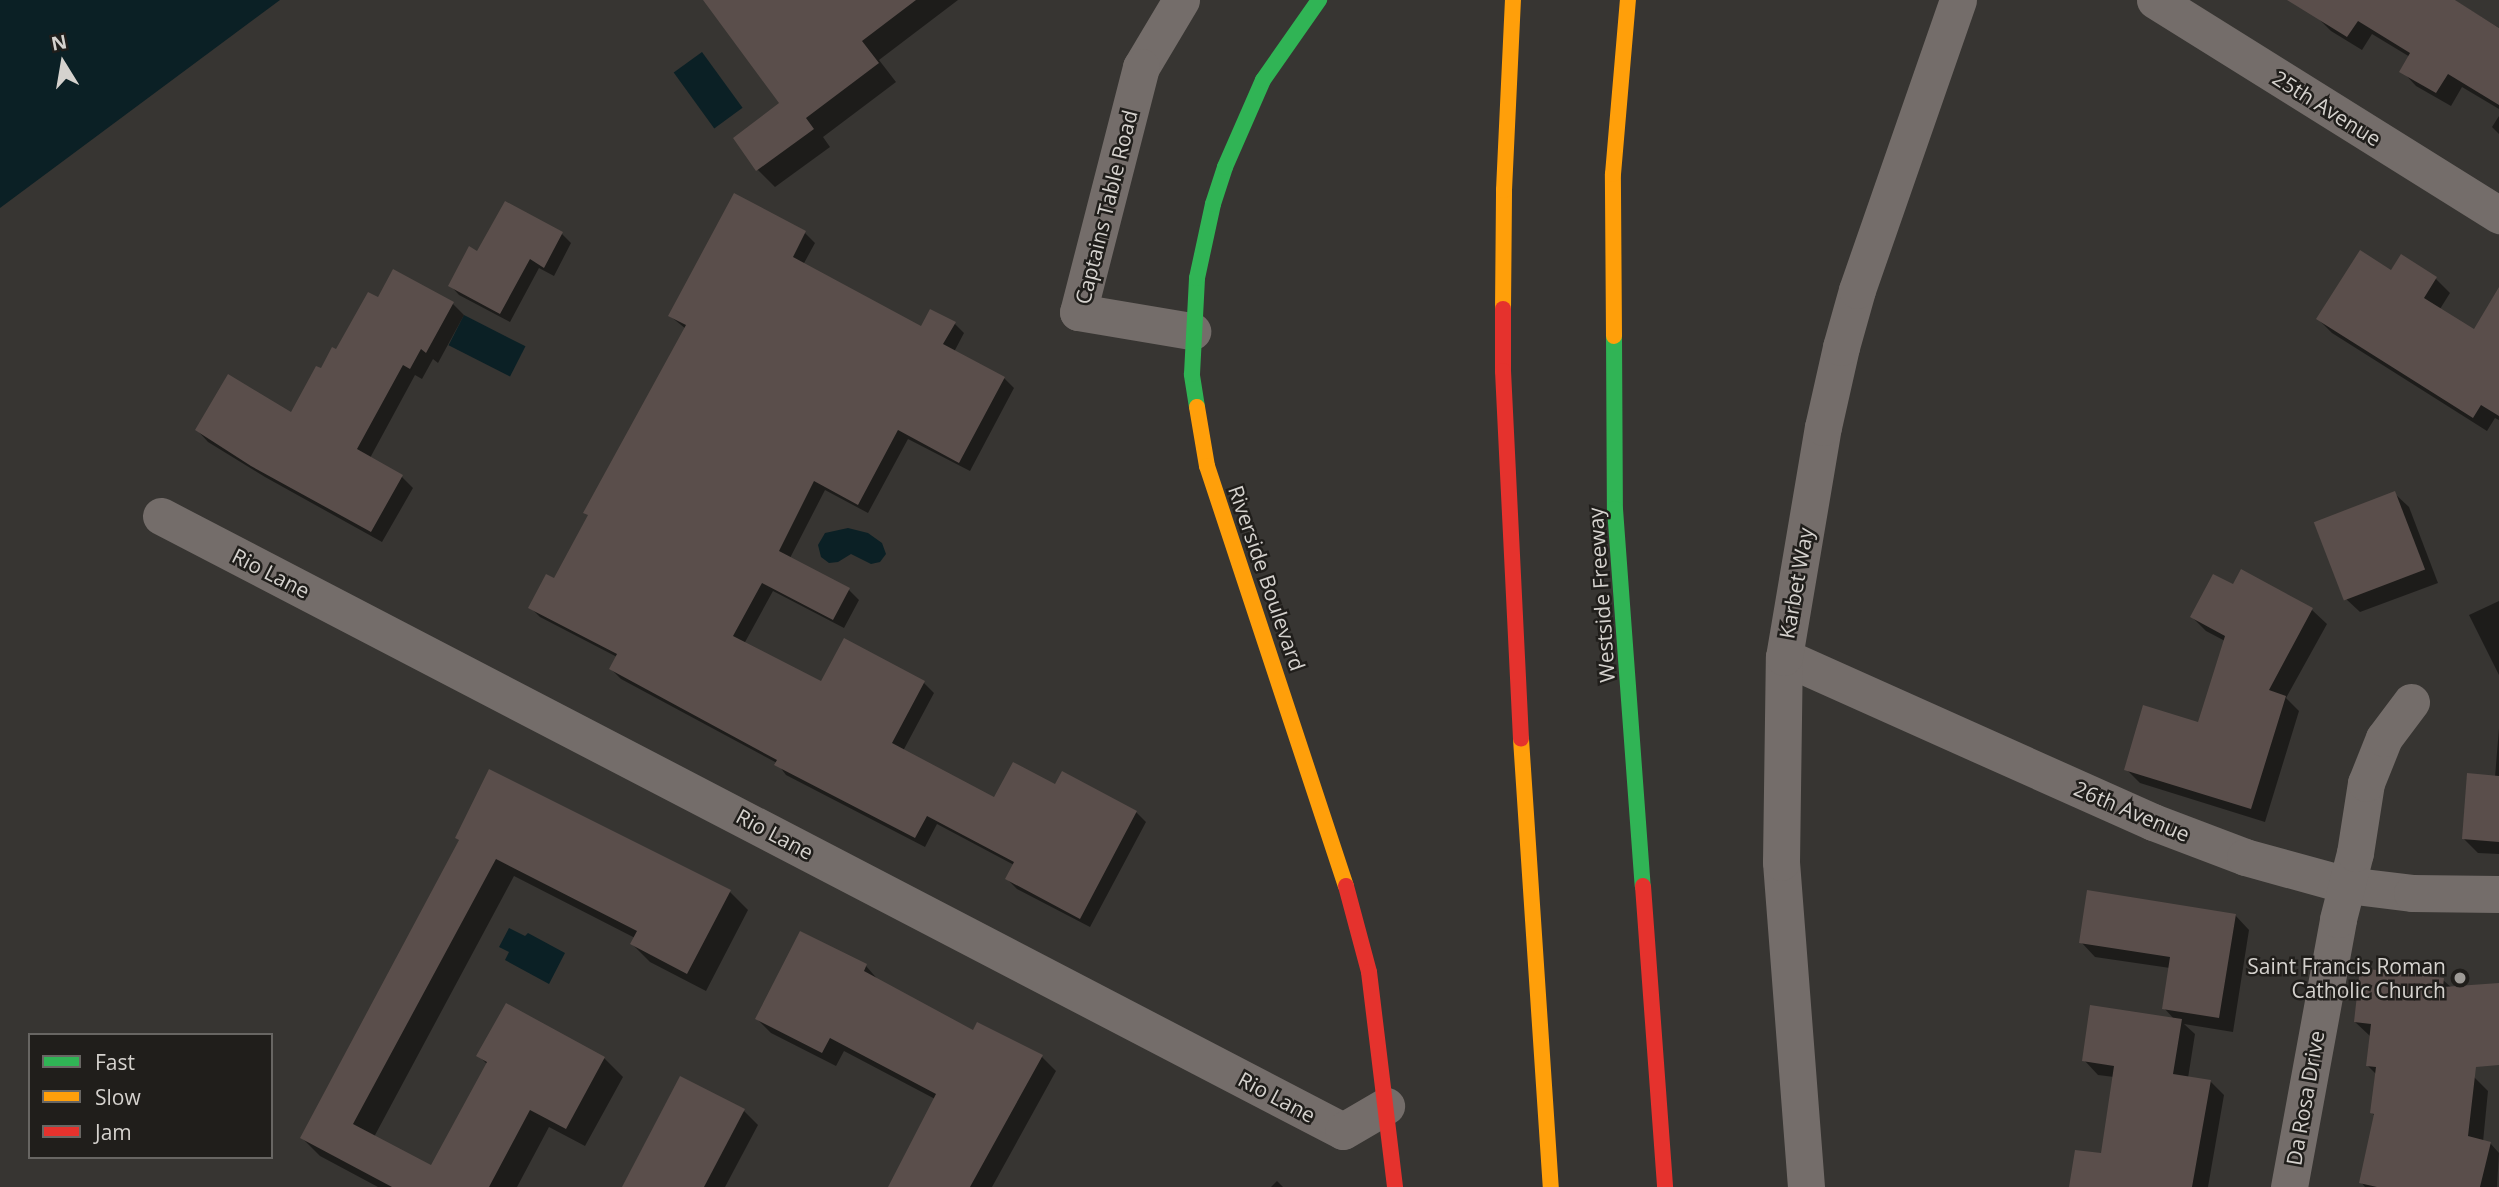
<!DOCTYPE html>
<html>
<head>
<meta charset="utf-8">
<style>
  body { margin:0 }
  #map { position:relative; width:2499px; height:1187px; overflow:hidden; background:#373532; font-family:"Open Sans",sans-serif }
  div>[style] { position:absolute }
  .water>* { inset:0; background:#0b2025; transform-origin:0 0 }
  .shadow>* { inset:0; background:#0007 }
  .building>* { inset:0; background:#5a4e4b; transform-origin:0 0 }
  .street>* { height:37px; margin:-18.5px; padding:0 18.5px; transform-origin:18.5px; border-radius:18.5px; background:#746d6a }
  .fast>* { height:16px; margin:-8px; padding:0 8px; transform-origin:8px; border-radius:8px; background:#30b455 }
  .slow>* { height:16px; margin:-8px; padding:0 8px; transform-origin:8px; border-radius:8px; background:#ff9f0a }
  .jam>* { height:16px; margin:-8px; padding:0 8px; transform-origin:8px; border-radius:8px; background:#e5322d }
  .dots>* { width:19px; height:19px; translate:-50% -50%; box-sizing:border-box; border:4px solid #201e1b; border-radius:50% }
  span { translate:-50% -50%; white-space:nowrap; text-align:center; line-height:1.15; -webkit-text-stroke:5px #201e1b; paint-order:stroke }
  .street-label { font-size:21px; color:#d5d2ce }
  .poi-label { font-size:21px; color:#d5d2ce }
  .right { translate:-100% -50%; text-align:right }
  .legend { position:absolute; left:28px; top:1033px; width:245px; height:126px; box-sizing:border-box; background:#201e1b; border:2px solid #686663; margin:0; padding:9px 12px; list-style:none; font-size:21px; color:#d5d2ce }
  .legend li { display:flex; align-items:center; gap:14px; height:35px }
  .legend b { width:35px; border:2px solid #686663 }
  .north { position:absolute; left:28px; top:28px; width:70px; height:70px; -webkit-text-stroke:5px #201e1b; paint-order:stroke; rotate:349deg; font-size:19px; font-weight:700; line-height:28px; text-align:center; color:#d5d2ce }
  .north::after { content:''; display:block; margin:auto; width:24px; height:32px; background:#d5d2ce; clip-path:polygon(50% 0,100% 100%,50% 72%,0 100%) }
</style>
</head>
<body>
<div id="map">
  <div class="water">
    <div style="clip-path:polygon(0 0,280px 0,0 208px)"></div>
    <div style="left:702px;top:52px;width:69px;height:35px;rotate:54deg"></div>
    <div style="left:464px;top:315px;width:69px;height:34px;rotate:27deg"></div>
    <div style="clip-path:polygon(848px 528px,868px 533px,882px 543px,886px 554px,880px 562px,871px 564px,851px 554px,838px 562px,829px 563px,821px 557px,818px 545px,825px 533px)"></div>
    <div style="clip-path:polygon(509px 928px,525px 936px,528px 933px,565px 953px,549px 984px,505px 960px,509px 952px,499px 947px)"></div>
  </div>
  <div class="shadow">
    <div style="clip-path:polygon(711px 0,958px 0,879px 60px,896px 82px,823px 137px,830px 147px,775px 187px,757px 169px,781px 104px)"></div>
    <div style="clip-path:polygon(2454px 0,2499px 28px,2499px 109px,2462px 87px,2451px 106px,2416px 86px,2402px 71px,2410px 57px,2372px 34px,2362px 50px,2331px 31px,2317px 17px)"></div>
    <div style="clip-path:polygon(2499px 116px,2499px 134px,2492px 127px)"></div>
    <div style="clip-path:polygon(805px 233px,815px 243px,803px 265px,922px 328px,954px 323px,964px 333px,954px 352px,1004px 378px,1014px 388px,970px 471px,908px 439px,868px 513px,825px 490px,790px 558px,849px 590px,859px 600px,844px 628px,773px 591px,744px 644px,822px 684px,845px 640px,924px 683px,934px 693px,903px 751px,995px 799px,1056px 787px,1136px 812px,1146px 822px,1090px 927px,1017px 889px,1007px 879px,1014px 865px,937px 824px,925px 847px,786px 775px,777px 763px,621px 679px,611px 669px,617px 657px,540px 617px,530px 607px,555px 580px,686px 329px,670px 316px)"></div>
    <div style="clip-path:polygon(562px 234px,571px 243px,554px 276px,539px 268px,510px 322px,459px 295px,450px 285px,478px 253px)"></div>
    <div style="clip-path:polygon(2401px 257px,2436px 279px,2450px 293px,2440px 309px,2475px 331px,2499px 317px,2499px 420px,2495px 418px,2487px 431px,2332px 333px,2318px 319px,2391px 272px)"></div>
    <div style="clip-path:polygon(378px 299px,453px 304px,464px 315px,438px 363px,433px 359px,422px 379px,415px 375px,370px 458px,402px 477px,413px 488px,382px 542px,265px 477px,208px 442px,197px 430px,291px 414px,321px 370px)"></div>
    <div style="clip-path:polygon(2394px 493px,2409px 507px,2438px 583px,2360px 612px,2345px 598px)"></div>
    <div style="clip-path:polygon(2242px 572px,2312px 610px,2327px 624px,2286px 698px,2299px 711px,2265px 822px,2140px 783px,2126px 769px,2200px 724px,2225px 641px,2206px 631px,2192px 617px,2233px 587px)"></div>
    <div style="clip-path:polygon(2499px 601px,2499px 675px,2469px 615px)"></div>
    <div style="clip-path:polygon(2499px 728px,2499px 854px,2478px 853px,2463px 838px,2495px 777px)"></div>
    <div style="clip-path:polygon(461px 841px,730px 892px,748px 910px,706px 991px,650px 962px,632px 944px,635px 938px,514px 876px,374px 1137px,432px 1168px,488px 1065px,479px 1056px,506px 1005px,604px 1058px,623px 1077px,585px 1146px,549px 1127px,517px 1187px,378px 1187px,320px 1156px,302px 1138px)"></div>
    <div style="clip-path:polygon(2235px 915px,2249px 930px,2233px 1032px,2184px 1024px,2195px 1034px,2188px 1078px,2210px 1081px,2224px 1095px,2208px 1187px,2071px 1187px,2102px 1155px,2114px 1077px,2098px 1075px,2084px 1060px,2174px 1019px,2164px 1008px,2170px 968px,2095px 957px,2081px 942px)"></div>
    <div style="clip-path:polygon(801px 933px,866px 966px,880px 982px,974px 1032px,1042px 1057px,1056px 1071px,992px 1187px,891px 1187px,935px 1099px,844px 1051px,836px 1066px,771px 1033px,757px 1019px)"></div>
    <div style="clip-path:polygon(2443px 980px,2452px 988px,2499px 985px,2499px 1063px,2472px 1057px,2474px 1077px,2488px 1091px,2483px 1142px,2490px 1143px,2499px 1153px,2497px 1187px,2365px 1187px,2361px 1182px,2375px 1116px,2372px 1113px,2377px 1075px,2367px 1065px,2370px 1036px,2355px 1022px)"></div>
    <div style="clip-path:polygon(744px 1111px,758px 1125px,725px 1187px,624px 1187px)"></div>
    <div style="clip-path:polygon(1277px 1181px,1283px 1187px,1271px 1187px)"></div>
  </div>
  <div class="building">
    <div style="clip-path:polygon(703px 0,916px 0,862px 41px,879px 63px,806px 118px,814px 129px,756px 171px,733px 138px,779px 103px)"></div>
    <div style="clip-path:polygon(2287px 0,2455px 0,2499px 28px,2499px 105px,2448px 74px,2436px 93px,2399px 72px,2410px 53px,2358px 21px,2347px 37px)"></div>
    <div style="clip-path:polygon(734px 193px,806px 231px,793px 257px,921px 326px,930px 309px,956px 322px,943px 344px,1005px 377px,959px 463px,898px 430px,858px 505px,814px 481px,779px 551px,850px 588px,833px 620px,762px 583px,733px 636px,821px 681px,844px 638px,925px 681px,892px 743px,994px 797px,1013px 762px,1055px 784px,1062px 771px,1137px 811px,1080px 919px,1005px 879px,1014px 862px,927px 816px,915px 838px,774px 765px,777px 760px,609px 669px,617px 654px,528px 608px,546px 574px,554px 578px,588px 515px,583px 513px,686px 325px,668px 316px)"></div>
    <div style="clip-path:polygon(505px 201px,563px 232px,544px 268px,530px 259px,500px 314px,448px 286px,469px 246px,477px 251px)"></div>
    <div style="clip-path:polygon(2360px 250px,2391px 270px,2401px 254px,2437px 277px,2424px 298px,2474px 329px,2499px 287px,2499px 416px,2481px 405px,2473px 418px,2316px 319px)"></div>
    <div style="clip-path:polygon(393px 269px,454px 302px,426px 353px,421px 349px,410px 369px,403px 365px,357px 449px,403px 475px,371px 532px,251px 466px,195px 430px,228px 374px,291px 412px,316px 366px,321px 368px,332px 347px,336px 349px,368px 292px,378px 297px)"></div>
    <div style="left:2395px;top:491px;width:84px;height:87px;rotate:69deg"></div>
    <div style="clip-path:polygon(2241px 569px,2313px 608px,2269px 690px,2286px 696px,2251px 809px,2124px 770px,2143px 705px,2198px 722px,2225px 636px,2190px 617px,2213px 574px,2233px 584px)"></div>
    <div style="clip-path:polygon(489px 769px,731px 890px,687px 974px,630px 944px,637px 931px,496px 859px,353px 1124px,431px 1165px,487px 1062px,476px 1056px,506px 1003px,605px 1057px,566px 1129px,530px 1110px,489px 1187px,392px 1187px,300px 1138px,459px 840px,455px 838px)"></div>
    <div style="clip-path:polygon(2467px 773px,2499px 776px,2499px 842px,2462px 839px)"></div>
    <div style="clip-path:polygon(2087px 890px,2236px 914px,2219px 1018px,2162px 1009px,2170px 957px,2079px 943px)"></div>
    <div style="clip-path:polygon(800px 931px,867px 964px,864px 971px,973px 1030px,977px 1022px,1043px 1055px,970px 1187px,888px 1187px,936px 1094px,830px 1038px,822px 1053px,755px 1019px)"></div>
    <div style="clip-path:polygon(2360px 968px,2444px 978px,2443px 987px,2499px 983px,2499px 1065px,2476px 1067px,2468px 1136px,2491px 1142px,2480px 1187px,2377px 1187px,2359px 1183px,2374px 1114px,2370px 1113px,2376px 1067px,2366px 1066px,2371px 1024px,2354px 1022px)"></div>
    <div style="clip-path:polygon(2090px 1005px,2182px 1019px,2173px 1074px,2211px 1080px,2192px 1187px,2069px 1187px,2075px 1150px,2101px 1153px,2114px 1066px,2082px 1061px)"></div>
    <div style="clip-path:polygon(680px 1076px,745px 1109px,704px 1187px,622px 1187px)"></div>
  </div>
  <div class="street">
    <div style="left:1181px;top:0;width:78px;rotate:120.8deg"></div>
    <div style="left:1141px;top:67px;width:253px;rotate:104.4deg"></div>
    <div style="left:1078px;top:312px;width:116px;rotate:9.5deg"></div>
    <div style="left:2155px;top:0;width:406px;rotate:32deg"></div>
    <div style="left:161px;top:516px;width:1332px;rotate:27.49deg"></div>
    <div style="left:1343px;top:1131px;width:50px;rotate:-30.2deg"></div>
    <div style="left:1784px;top:657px;width:404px;rotate:24.1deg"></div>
    <div style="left:2153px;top:822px;width:98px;rotate:20.8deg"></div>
    <div style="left:2245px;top:857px;width:106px;rotate:15.4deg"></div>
    <div style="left:2347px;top:885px;width:65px;rotate:7deg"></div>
    <div style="left:2412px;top:893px;width:87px;rotate:0.7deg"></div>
    <div style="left:1806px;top:1187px;width:326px;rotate:-94.4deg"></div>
    <div style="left:1781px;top:862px;width:205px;rotate:-89.2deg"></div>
    <div style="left:1784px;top:657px;width:233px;rotate:-80.4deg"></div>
    <div style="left:1823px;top:427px;width:82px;rotate:-77.3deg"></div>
    <div style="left:1841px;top:347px;width:59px;rotate:-74.3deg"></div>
    <div style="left:1857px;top:290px;width:307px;rotate:-70.8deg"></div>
    <div style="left:2289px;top:1187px;width:272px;rotate:-79.6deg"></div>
    <div style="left:2338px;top:919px;width:68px;rotate:-75.6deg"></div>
    <div style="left:2355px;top:853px;width:71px;rotate:-81.1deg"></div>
    <div style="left:2366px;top:783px;width:48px;rotate:-68.2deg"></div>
    <div style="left:2384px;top:738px;width:45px;rotate:-53.1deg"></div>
  </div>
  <div class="fast">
    <div style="left:1614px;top:336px;width:173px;rotate:89.7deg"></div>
    <div style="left:1615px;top:509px;width:378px;rotate:85.8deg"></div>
    <div style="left:1197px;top:407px;width:33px;rotate:-99deg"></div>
    <div style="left:1192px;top:374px;width:96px;rotate:-87deg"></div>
    <div style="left:1197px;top:278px;width:76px;rotate:-77.8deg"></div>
    <div style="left:1213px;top:204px;width:39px;rotate:-72deg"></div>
    <div style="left:1225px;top:167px;width:95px;rotate:-66.4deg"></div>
    <div style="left:1263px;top:80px;width:98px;rotate:-55deg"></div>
  </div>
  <div class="slow">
    <div style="left:1503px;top:309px;width:119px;rotate:-89.5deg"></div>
    <div style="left:1504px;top:190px;width:190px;rotate:-87.3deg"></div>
    <div style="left:1614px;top:336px;width:162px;rotate:-90.4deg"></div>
    <div style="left:1613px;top:174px;width:175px;rotate:-85.1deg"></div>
    <div style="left:1197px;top:407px;width:60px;rotate:80.4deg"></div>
    <div style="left:1207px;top:466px;width:442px;rotate:71.7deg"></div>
    <div style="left:1521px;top:739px;width:449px;rotate:86.2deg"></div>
  </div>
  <div class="jam">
    <div style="left:1503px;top:309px;width:62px;rotate:90deg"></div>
    <div style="left:1503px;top:371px;width:368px;rotate:87.2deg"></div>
    <div style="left:1346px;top:886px;width:89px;rotate:75deg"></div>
    <div style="left:1369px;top:972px;width:217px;rotate:83.1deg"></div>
    <div style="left:1643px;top:886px;width:302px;rotate:85.8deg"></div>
  </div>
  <div class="dots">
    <div style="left:2460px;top:978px;background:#9e9b97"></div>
  </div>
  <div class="street-label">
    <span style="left:2327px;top:108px;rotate:32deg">25th Avenue</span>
    <span style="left:1106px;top:207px;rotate:-76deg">Captains Table Road</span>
    <span style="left:271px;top:573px;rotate:27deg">Rio Lane</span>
    <span style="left:1267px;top:578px;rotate:71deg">Riverside Boulevard</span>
    <span style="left:1796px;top:583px;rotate:-80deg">Karbet Way</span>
    <span style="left:1601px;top:595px;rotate:-94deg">Westside Freeway</span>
    <span style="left:2132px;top:811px;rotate:23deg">26th Avenue</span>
    <span style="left:775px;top:834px;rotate:28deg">Rio Lane</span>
    <span style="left:1277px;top:1097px;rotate:28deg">Rio Lane</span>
    <span style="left:2305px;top:1098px;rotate:-80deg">Da Rosa Drive</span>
  </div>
  <div class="poi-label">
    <span class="right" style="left:2446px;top:978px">Saint Francis Roman<br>Catholic Church</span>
  </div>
  <ul class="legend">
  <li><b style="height:9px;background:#30b455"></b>Fast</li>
  <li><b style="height:9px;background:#ff9f0a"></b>Slow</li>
  <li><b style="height:9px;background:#e5322d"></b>Jam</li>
  </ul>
  <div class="north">N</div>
</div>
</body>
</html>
